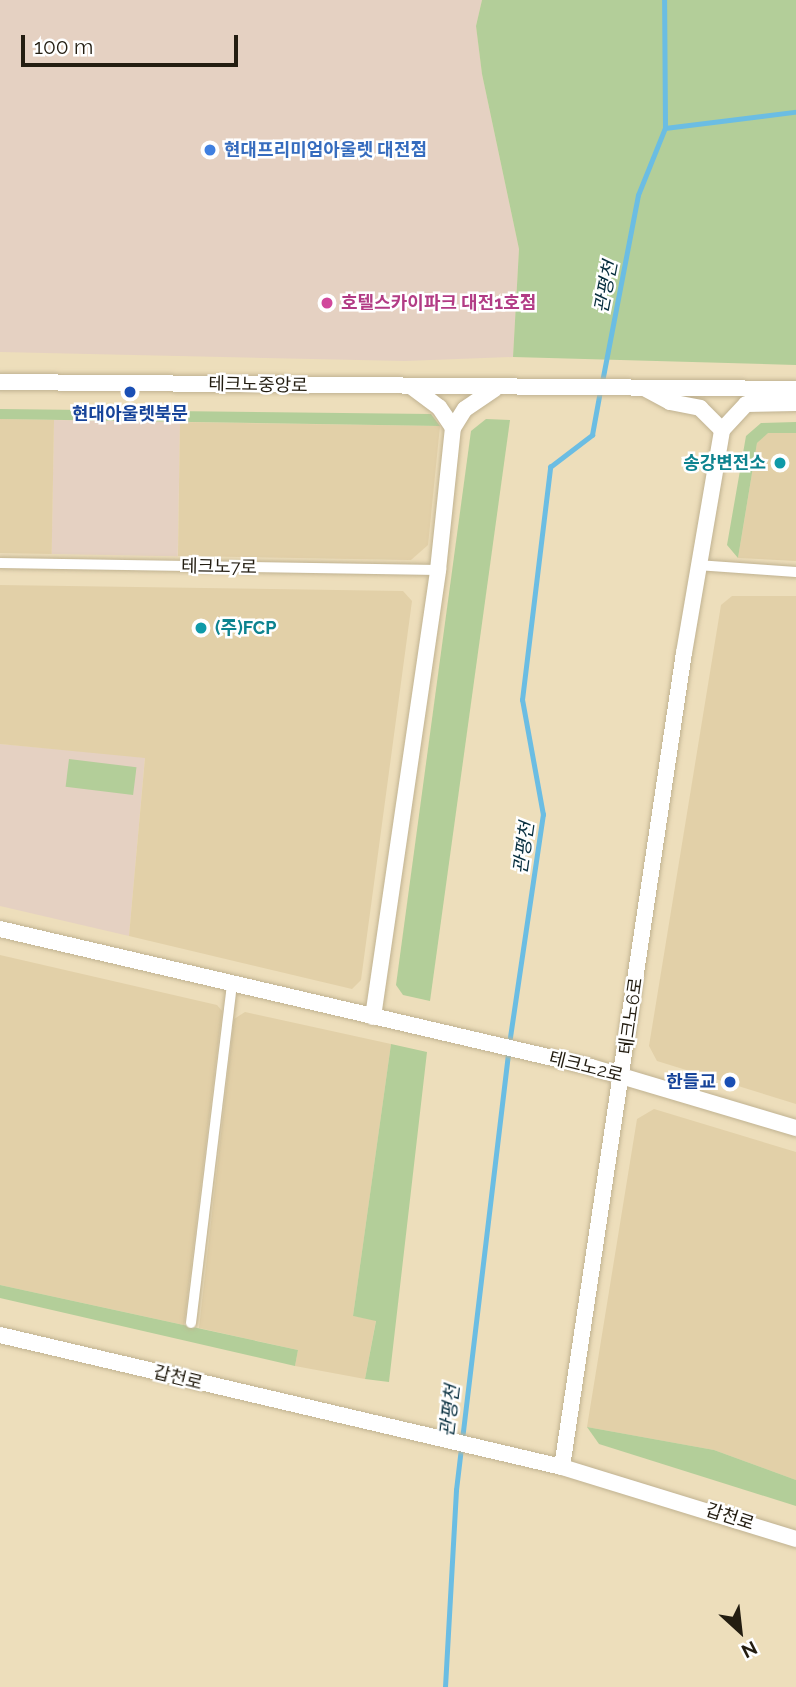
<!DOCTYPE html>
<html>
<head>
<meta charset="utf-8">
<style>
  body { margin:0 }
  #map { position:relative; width:796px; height:1687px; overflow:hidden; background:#eddebb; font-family:Raleway,"Noto Sans KR",sans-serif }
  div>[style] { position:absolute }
  .commercial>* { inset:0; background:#e5d1c2; transform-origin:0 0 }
  .built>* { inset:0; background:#e2d0a8; transform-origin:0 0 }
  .green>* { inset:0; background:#b3ce99; transform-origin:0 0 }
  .stream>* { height:4.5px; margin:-2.25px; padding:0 2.25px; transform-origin:2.25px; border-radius:2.25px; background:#6bbde3 }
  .roads { filter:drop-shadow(0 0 2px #c0b291) drop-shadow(0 0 2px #c0b291) }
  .street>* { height:10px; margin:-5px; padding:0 5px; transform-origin:5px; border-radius:5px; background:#fff }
  .secondary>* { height:16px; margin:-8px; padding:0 8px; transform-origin:8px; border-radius:8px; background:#fff }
  .dots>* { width:19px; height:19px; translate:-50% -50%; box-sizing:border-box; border:4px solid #fff; border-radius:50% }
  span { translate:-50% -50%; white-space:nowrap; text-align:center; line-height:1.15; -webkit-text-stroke:5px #fff; paint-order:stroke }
  .shop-label { font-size:18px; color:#366cbe; font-weight:700 }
  .left { translate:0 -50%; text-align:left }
  .hotel-label { font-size:18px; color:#b23c85; font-weight:700 }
  .street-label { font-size:18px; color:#231d11 }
  .transit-label { font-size:18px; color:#164399; font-weight:700 }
  .right { translate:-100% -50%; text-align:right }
  .culture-label { font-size:18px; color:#0d838f; font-weight:700 }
  .water-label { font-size:19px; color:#082f3f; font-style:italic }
  .north { position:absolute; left:705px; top:1596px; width:70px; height:70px; -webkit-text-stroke:5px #fff; paint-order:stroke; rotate:153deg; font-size:19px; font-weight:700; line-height:28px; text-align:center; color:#231d11 }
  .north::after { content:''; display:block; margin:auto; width:24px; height:32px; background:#231d11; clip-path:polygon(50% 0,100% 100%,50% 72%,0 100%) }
  .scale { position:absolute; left:21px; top:35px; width:217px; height:32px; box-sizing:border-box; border:4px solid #231d11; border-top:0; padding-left:9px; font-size:21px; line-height:24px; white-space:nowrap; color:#231d11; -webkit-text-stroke:5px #fff; paint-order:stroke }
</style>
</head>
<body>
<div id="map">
  <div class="commercial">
    <div style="clip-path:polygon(0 0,482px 0,476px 26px,482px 74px,519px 249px,513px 357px,405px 361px,0 352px)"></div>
    <div style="left:54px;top:420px;width:126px;height:134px;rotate:1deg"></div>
    <div style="clip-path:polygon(0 744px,145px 757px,129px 936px,0 906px)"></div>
  </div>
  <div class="built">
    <div style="left:0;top:419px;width:54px;height:134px;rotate:1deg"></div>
    <div style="clip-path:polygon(180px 422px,440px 426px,428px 545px,411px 560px,178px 556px)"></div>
    <div style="clip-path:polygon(767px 433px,796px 433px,796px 561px,738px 558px,757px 443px)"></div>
    <div style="clip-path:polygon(0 585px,403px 591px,412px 601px,361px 980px,352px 989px,129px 936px,145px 758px,0 744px)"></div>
    <div style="clip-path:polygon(732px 596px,796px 596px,796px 1104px,657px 1061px,649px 1046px,721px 605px)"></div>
    <div style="clip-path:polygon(0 955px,217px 1005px,222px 1011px,184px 1325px,0 1285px)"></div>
    <div style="clip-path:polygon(245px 1012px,391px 1044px,353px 1316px,376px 1320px,365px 1379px,295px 1366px,298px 1350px,199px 1328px,234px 1019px)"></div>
    <div style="clip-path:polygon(654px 1109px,796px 1152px,796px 1480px,714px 1450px,587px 1427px,637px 1119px)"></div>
  </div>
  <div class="green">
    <div style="clip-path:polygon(482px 0,796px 0,796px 365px,513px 357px,519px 249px,482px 74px,476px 26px)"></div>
    <div style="clip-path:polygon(0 409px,431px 414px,440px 426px,0 419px)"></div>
    <div style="clip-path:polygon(486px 419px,510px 420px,430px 1001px,403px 995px,396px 985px,471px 431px)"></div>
    <div style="clip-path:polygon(796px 422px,796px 433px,768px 433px,757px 443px,738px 558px,727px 545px,746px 436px,761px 423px)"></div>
    <div style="left:69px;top:759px;width:68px;height:28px;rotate:7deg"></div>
    <div style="clip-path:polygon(391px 1044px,427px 1052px,389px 1382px,365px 1379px,376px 1321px,353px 1316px)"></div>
    <div style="clip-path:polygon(0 1285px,298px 1350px,295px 1366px,0 1298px)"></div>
    <div style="clip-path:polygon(587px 1427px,714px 1450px,796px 1480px,796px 1506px,599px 1444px)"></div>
  </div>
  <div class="stream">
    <div style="left:665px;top:128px;width:130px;rotate:-7.1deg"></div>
    <div style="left:602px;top:382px;width:190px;rotate:-79.1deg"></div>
    <div style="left:638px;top:195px;width:72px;rotate:-68.1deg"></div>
    <div style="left:665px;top:128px;width:128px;rotate:-90.4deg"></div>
    <div style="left:509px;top:1044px;width:232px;rotate:-81.6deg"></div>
    <div style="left:543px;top:815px;width:117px;rotate:-100.3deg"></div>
    <div style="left:522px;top:700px;width:235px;rotate:-83.1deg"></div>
    <div style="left:550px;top:467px;width:53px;rotate:-37.3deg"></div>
    <div style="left:592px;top:435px;width:45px;rotate:-79.7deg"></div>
    <div style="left:445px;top:1687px;width:197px;rotate:-86.8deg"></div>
    <div style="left:456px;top:1490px;width:440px;rotate:-83.2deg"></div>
  </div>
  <div class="roads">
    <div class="street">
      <div style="left:0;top:563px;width:438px;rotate:0.9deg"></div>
      <div style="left:697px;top:565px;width:99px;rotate:4deg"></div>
      <div style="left:191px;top:1323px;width:340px;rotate:-83.1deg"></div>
    </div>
    <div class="secondary">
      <div style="left:0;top:382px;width:796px;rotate:0.5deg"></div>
      <div style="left:412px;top:387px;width:34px;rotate:37deg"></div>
      <div style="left:439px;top:407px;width:25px;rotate:56deg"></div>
      <div style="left:644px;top:388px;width:30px;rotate:28deg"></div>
      <div style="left:670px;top:402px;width:31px;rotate:11deg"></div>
      <div style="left:700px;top:408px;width:31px;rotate:45deg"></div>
      <div style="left:722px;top:430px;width:35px;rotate:-47deg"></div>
      <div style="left:746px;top:404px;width:50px;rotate:-1.1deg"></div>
      <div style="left:0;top:929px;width:607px;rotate:13.14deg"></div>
      <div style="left:591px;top:1067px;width:214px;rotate:16.6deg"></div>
      <div style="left:373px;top:1017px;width:452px;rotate:-81.7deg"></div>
      <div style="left:438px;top:570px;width:143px;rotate:-84deg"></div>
      <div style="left:453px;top:428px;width:22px;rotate:-58deg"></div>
      <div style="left:465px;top:409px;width:36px;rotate:-34deg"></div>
      <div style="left:0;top:1335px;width:577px;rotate:13.22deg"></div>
      <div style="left:562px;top:1467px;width:245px;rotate:17.1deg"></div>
      <div style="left:562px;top:1467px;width:823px;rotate:-81.48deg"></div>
      <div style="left:684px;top:653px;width:226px;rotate:-80.3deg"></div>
    </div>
  </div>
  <div class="dots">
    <div style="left:210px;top:150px;background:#3f7fe0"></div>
    <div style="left:327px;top:303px;background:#d1479c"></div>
    <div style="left:130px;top:392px;background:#1a4fb4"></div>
    <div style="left:780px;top:463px;background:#0f9aa8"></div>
    <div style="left:201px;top:628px;background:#0f9aa8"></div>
    <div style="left:730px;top:1082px;background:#1a4fb4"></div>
  </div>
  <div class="shop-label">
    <span class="left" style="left:224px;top:150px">현대프리미엄아울렛 대전점</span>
  </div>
  <div class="hotel-label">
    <span class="left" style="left:341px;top:303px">호텔스카이파크 대전1호점</span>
  </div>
  <div class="street-label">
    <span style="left:258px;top:385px;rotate:1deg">테크노중앙로</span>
    <span style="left:219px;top:567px;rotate:1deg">테크노7로</span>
    <span style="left:631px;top:1016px;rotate:-82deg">테크노6로</span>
    <span style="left:586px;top:1067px;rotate:14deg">테크노2로</span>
    <span style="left:178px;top:1378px;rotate:14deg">갑천로</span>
    <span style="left:730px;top:1517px;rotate:18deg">갑천로</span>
  </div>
  <div class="transit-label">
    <span style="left:130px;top:414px">현대아울렛북문</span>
    <span class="right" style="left:716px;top:1082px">한들교</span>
  </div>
  <div class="culture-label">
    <span class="right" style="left:766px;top:463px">송강변전소</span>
    <span class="left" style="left:215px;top:628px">(주)FCP</span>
  </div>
  <div class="water-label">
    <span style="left:606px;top:287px;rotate:-79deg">관평천</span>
    <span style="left:524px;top:848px;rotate:-82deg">관평천</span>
    <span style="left:450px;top:1411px;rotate:-83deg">관평천</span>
  </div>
  <div class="north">N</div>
  <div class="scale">100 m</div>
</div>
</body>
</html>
